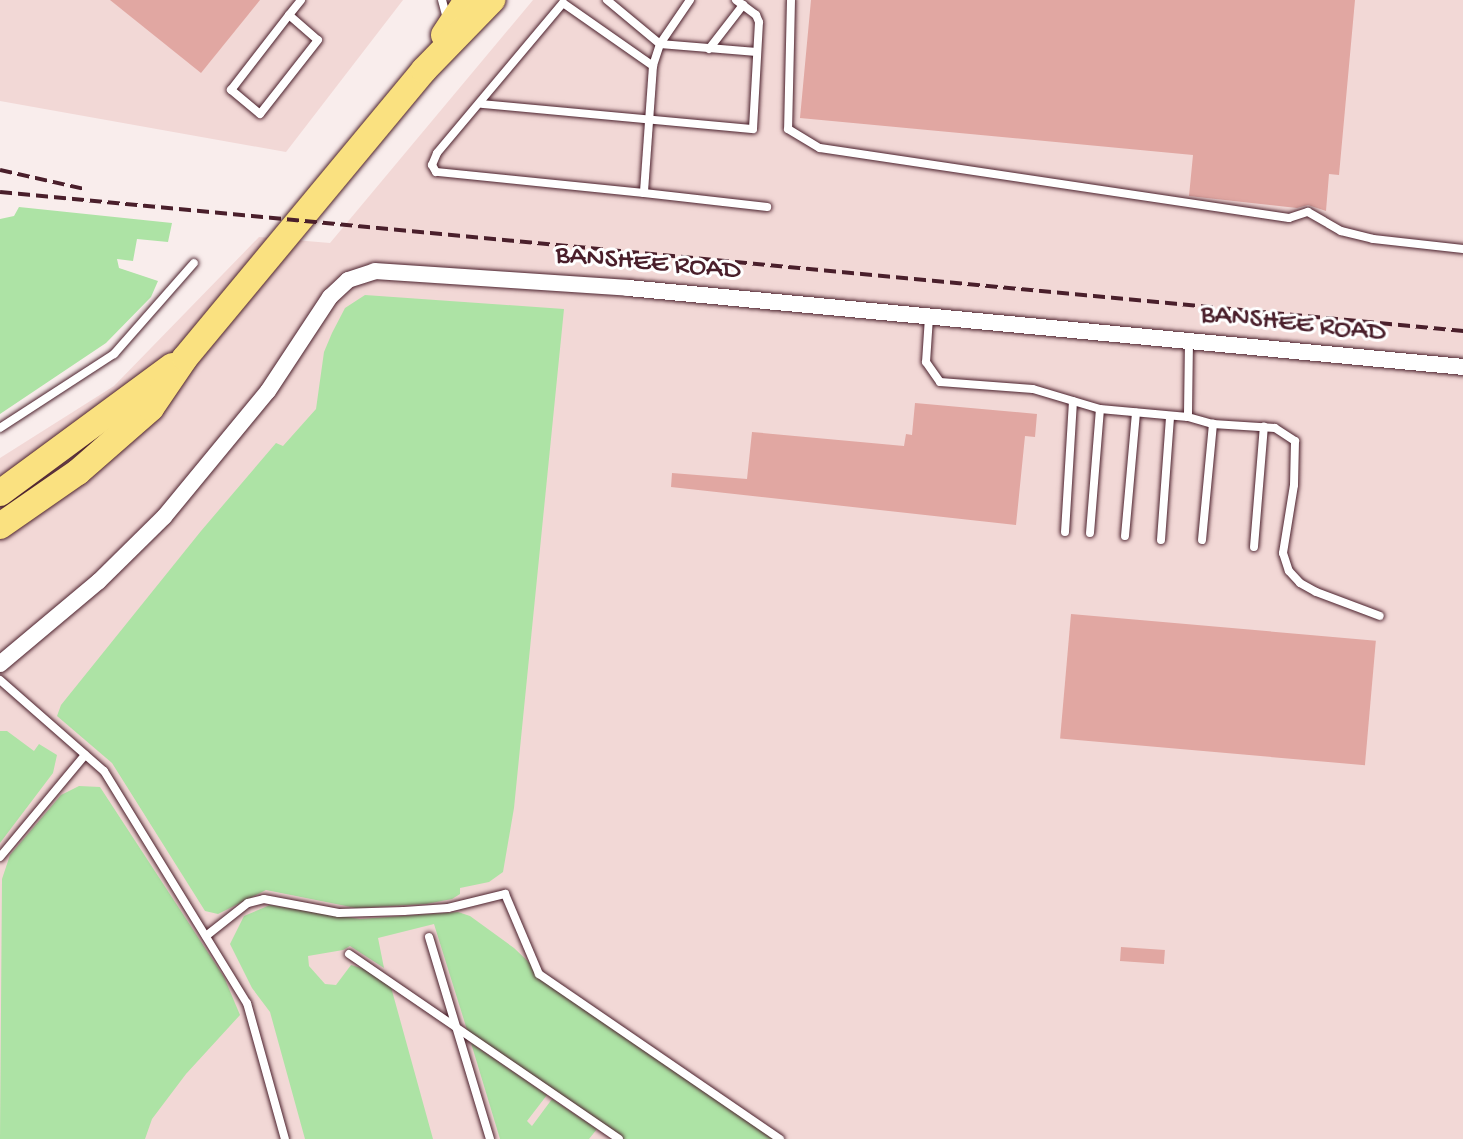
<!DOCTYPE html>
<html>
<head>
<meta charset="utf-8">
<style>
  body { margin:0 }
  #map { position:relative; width:1463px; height:1139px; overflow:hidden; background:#f9edec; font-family:"Gochi Hand",sans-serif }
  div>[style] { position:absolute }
  .built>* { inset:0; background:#f2d8d6 }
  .green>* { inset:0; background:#ade3a5 }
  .building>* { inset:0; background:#e1a7a2; transform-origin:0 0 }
  .roads { filter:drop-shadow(0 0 2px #4a1f2b) drop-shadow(0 0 2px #4a1f2b) }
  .service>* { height:8px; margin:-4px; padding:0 4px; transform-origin:4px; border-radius:4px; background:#fff }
  .minor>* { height:16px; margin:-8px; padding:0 8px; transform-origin:8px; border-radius:8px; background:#fff }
  .trunk>* { height:26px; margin:-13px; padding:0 13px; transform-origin:13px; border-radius:13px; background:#fae180 }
  .rail>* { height:4px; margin-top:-2px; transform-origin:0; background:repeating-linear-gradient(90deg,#4a1f2b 0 12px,transparent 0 18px) }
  span { translate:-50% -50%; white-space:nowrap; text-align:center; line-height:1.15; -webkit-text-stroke:6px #fff; paint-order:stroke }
  .street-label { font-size:28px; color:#4a1f2b }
</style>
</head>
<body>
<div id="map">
  <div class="built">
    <div style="clip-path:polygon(0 0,403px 0,286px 152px,0 101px)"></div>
    <div style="clip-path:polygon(533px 0,1463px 0,1463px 1139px,0 1139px,0 458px,114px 386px,259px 237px,330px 243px)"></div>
  </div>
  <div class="green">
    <div style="clip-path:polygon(19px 207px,172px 223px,168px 242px,137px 239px,133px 261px,117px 259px,119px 268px,158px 281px,151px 297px,106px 343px,0 414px,0 219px,14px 216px)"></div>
    <div style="clip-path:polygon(365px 295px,564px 309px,514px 808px,503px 872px,489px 882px,460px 888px,460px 894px,452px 899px,426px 904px,356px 908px,266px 890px,218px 914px,205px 911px,112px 763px,57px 716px,61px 705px,201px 531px,276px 443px,283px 446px,316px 409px,324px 352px,332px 333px,345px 308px)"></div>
    <div style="clip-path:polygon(0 731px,7px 731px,34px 751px,39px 744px,57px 755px,53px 773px,0 843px)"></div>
    <div style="clip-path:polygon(79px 786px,100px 787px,224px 977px,240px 1015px,186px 1074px,152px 1119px,145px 1139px,0 1139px,2px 879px,10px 855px,61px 795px)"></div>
    <div style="clip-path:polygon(270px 905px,360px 919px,458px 912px,470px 916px,514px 948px,560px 992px,774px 1139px,624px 1139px,468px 1033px,434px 924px,378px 938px,384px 968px,350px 946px,343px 950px,308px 956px,309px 966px,325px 984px,336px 985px,351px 965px,368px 970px,391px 987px,433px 1139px,305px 1139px,270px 1012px,252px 988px,230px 944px,244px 916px)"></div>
    <div style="clip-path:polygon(471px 1043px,547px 1095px,527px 1121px,532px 1126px,552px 1099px,597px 1129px,589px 1139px,500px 1139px)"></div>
  </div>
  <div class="building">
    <div style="clip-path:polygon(110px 0,260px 0,201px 73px)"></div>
    <div style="clip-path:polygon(811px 0,1355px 0,1339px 175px,1329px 174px,1326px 211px,1308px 205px,1297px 208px,1189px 196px,1193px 155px,800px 118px)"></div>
    <div style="clip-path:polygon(915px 403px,1037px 414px,1035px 437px,1025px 436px,1016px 525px,671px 487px,672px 473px,747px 479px,752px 432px,904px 446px,906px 434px,912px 435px)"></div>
    <div style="left:1071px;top:614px;width:306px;height:125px;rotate:5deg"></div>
    <div style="left:1121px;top:947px;width:44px;height:14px;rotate:4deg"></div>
  </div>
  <div class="roads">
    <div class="service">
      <div style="left:442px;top:0;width:20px;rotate:75deg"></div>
      <div style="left:607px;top:0;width:69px;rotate:39.7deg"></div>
      <div style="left:660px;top:44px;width:97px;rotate:4.7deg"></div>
      <div style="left:690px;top:0;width:53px;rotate:124.3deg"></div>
      <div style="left:660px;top:44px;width:23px;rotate:108deg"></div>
      <div style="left:653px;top:66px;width:127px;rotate:94.1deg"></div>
      <div style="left:644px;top:193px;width:124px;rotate:6.5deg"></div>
      <div style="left:791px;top:0;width:129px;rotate:91.3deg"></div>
      <div style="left:788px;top:129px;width:37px;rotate:31deg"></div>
      <div style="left:820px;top:148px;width:474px;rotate:8.5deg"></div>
      <div style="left:1289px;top:218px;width:20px;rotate:-18deg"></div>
      <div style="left:1308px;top:212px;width:38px;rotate:30deg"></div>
      <div style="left:1341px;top:231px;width:33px;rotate:14deg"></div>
      <div style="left:1373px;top:239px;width:91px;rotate:6.3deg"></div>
      <div style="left:289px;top:15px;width:38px;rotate:41deg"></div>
      <div style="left:318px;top:40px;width:94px;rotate:128.1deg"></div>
      <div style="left:260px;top:114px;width:38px;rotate:-140deg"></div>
      <div style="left:231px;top:90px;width:95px;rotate:-52.3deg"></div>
      <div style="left:289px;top:15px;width:19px;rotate:-51deg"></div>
      <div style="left:709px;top:49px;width:56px;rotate:-52.3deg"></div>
      <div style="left:482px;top:104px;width:272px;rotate:5.3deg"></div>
      <div style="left:753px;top:129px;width:107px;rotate:-86.8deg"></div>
      <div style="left:759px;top:22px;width:8px;rotate:-113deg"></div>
      <div style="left:756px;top:15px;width:25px;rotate:-143deg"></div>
      <div style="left:644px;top:193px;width:209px;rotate:-174.2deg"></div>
      <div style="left:436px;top:172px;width:8px;rotate:-120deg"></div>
      <div style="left:432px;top:165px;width:13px;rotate:-67deg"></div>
      <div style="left:437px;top:153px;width:196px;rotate:-50deg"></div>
      <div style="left:563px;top:3px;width:110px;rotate:35deg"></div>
      <div style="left:929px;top:317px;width:45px;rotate:93.8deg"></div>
      <div style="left:926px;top:362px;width:24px;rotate:55deg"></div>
      <div style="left:940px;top:382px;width:93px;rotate:4.3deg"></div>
      <div style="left:1033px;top:389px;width:70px;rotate:16.6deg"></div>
      <div style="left:1100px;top:409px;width:88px;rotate:5.2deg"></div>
      <div style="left:1189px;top:341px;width:76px;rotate:90.8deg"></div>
      <div style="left:1188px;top:417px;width:26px;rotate:16deg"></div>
      <div style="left:1213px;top:424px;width:62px;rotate:3.7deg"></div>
      <div style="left:1275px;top:428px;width:24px;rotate:33deg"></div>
      <div style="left:1295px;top:441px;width:44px;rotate:91.3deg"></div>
      <div style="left:1294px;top:485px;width:69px;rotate:99.2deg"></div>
      <div style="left:1283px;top:553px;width:19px;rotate:72deg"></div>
      <div style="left:1289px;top:571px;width:16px;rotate:47deg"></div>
      <div style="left:1300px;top:583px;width:18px;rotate:29deg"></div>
      <div style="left:1316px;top:592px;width:68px;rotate:20.6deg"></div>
      <div style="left:0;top:428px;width:136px;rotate:-33deg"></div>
      <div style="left:114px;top:354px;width:121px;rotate:-48.7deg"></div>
      <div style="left:1065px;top:532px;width:131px;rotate:-86.5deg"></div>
      <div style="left:1090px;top:533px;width:124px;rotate:-85.4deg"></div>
      <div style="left:1125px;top:536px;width:124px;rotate:-84.9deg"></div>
      <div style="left:1161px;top:540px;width:124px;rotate:-85.8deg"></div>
      <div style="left:1202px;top:540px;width:117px;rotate:-84.6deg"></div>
      <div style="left:1254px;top:547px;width:121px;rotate:-85.3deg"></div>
      <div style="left:0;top:680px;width:138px;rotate:41.2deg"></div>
      <div style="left:104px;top:771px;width:273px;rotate:58.4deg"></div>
      <div style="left:247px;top:1003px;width:141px;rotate:74.4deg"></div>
      <div style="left:0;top:857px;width:133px;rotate:-50.2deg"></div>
      <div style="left:206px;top:936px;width:53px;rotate:-38.2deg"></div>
      <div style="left:248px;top:903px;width:16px;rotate:-14deg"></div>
      <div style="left:264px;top:899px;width:76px;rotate:10.6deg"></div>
      <div style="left:339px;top:913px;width:65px;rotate:-1.8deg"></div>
      <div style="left:404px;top:911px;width:44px;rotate:-3.9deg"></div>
      <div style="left:448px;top:908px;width:59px;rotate:-13.8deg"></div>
      <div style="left:505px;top:894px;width:87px;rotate:67deg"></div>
      <div style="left:539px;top:974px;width:292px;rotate:34.4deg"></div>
      <div style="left:429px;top:937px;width:211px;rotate:73.2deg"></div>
      <div style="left:349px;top:954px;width:327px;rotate:34.4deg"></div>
    </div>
    <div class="minor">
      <div style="left:0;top:664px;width:129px;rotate:-40deg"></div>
      <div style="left:99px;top:581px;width:91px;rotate:-44.6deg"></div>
      <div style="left:164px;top:517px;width:163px;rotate:-50.5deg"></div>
      <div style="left:268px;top:391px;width:113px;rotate:-56.6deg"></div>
      <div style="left:330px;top:297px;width:25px;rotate:-43deg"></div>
      <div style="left:348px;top:280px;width:28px;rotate:-18deg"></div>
      <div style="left:375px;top:271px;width:254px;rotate:3.8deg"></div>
      <div style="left:628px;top:288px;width:839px;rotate:5.4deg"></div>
    </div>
    <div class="trunk">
      <div style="left:444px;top:35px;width:42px;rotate:-56.7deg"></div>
      <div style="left:0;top:493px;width:214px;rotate:-36.4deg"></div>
      <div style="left:0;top:526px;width:95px;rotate:-34.7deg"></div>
      <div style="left:78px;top:472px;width:97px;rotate:-41.2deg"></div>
      <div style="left:151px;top:408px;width:60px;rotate:-55.8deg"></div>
      <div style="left:185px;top:358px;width:374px;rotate:-50.3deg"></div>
      <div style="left:424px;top:70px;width:98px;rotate:-45.8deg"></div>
    </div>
  </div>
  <div class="rail">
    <div style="left:0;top:170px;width:86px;rotate:12.7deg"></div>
    <div style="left:0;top:192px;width:1470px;rotate:5.43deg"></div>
  </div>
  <div class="street-label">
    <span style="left:648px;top:264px;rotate:5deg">BANSHEE ROAD</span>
    <span style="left:1293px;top:325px;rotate:6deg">BANSHEE ROAD</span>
  </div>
</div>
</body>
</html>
